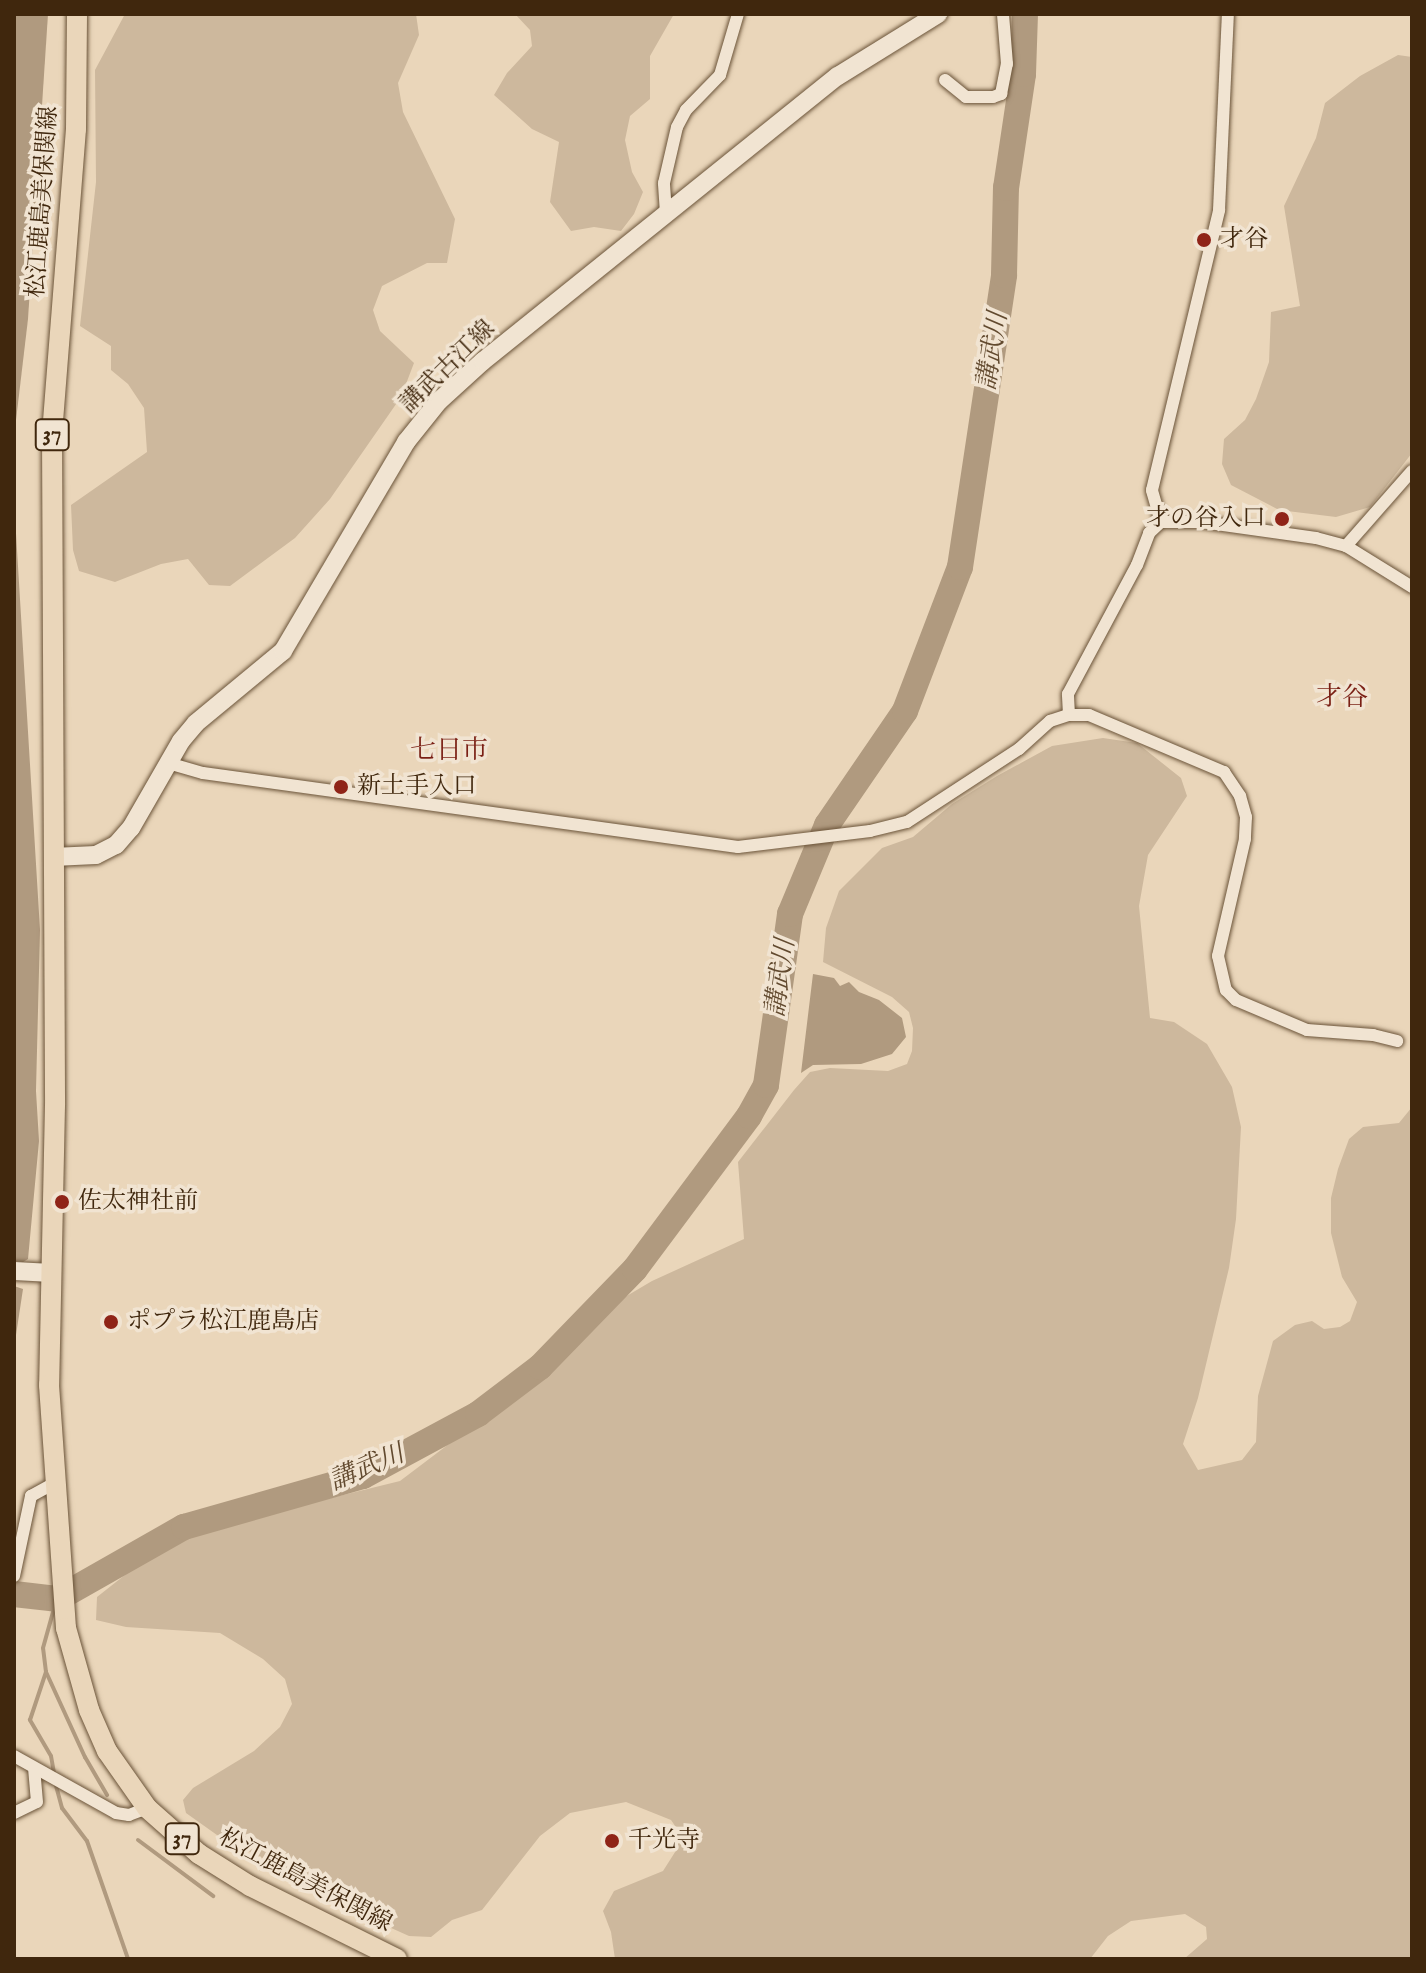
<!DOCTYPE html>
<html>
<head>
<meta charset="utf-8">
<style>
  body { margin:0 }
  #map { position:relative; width:1426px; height:1973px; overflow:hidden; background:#ead6ba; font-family:"IM FELL English","Noto Serif JP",serif }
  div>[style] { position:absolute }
  .green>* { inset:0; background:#cdb89d }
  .water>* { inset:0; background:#b09a7f }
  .stream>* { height:4px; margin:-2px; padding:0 2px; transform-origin:2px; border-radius:2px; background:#b09a7f }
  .river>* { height:26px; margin:-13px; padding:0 13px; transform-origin:13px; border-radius:13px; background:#b09a7f }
  .roads { filter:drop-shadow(0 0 2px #6a5338) drop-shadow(0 0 2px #6a5338) }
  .minor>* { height:12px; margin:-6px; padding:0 6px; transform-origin:6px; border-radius:6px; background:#f1e4d2 }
  .secondary>* { height:18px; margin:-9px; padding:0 9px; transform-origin:9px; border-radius:9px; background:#f1e4d2 }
  .primary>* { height:20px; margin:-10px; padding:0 10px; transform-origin:10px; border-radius:10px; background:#ead6ba }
  .dots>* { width:22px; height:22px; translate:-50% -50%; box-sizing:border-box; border:4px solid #f1e4d2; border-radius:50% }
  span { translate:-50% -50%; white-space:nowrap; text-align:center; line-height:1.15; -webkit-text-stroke:7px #f1e4d2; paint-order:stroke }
  .shield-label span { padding:2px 6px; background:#f1e4d2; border:2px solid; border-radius:6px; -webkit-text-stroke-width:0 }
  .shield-label { font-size:22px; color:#40270d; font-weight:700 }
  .street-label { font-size:24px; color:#40270d }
  .poi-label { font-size:24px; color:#40270d }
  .left { translate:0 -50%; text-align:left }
  .right { translate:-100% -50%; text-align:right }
  .water-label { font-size:26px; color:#624a2f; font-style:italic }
  .neighbourhood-label { font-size:26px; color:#7a1f14 }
  .frame { position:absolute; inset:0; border:16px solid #40270d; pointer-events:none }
</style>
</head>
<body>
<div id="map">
  <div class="green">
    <div style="clip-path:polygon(125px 14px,416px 14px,419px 35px,398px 83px,403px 112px,455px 219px,447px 263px,427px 263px,382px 286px,373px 310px,380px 331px,414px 363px,401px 397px,330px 499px,295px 538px,230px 586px,209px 585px,188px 559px,161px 564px,115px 582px,79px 571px,73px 550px,71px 505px,147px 452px,144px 408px,128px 384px,111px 370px,111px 346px,80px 326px,96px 182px,95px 70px)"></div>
    <div style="clip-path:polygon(515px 14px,674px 14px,650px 56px,650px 99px,630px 116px,625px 140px,632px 172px,643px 192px,634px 214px,621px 231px,594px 227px,571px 231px,550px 202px,559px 142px,532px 129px,494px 95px,507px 73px,532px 46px,530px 30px)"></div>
    <div style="clip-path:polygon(1398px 55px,1412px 57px,1412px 453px,1370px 507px,1336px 517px,1279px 510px,1231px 485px,1222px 464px,1224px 439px,1245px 420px,1256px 399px,1269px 362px,1271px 312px,1300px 306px,1284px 206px,1316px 138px,1325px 103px,1360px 76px)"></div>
    <div style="clip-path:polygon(1103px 738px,1137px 743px,1181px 778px,1187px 796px,1148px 855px,1139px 906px,1150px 1018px,1174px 1022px,1207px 1044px,1232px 1087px,1241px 1127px,1236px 1219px,1229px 1268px,1198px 1398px,1183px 1444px,1198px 1470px,1242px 1460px,1256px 1442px,1258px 1396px,1273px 1341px,1295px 1325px,1312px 1321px,1324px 1329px,1340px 1327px,1350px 1321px,1357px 1302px,1342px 1277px,1331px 1233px,1331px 1198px,1338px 1169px,1349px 1139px,1363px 1127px,1399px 1123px,1412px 1107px,1412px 1959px,1184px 1959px,1207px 1939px,1206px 1927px,1185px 1914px,1131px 1921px,1108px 1936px,1090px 1959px,615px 1959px,611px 1932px,603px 1911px,614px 1891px,663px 1871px,677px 1849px,680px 1833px,671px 1820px,626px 1802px,570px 1813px,540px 1836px,482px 1910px,452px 1920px,431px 1937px,409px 1936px,349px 1909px,319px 1887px,217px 1835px,186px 1813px,183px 1800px,193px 1788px,254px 1751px,280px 1727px,292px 1704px,285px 1679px,263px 1659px,220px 1633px,126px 1627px,96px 1620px,97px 1597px,149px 1556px,218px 1526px,400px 1481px,560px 1360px,608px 1307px,652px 1281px,744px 1239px,738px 1162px,794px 1090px,810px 1072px,830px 1068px,888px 1071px,907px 1064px,912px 1051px,913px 1028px,909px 1012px,892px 997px,823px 962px,826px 928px,839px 891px,882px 848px,913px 837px,952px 804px,997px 776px,1052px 746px)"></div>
  </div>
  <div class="water">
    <div style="clip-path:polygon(14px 14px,48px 14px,28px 319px,14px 437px)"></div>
    <div style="clip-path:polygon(14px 500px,40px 930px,36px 1091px,39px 1141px,28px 1259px,23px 1262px,14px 1261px)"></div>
    <div style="clip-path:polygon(813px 974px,834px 978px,840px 986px,849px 982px,859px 992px,879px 1000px,902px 1018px,906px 1037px,892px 1054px,861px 1064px,813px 1065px,801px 1073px)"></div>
    <div style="clip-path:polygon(14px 1286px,23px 1289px,14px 1348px)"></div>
  </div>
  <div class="stream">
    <div style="left:46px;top:1672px;width:94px;rotate:65.4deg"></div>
    <div style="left:85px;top:1757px;width:44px;rotate:59.9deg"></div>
    <div style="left:54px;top:1773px;width:17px;rotate:-100deg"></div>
    <div style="left:51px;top:1756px;width:42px;rotate:-120.3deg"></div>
    <div style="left:30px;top:1720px;width:51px;rotate:-71.6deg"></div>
    <div style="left:46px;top:1672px;width:24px;rotate:-97deg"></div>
    <div style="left:43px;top:1648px;width:45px;rotate:-74.4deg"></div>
    <div style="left:55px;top:1782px;width:27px;rotate:75deg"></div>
    <div style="left:62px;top:1808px;width:41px;rotate:52.9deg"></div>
    <div style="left:87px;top:1841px;width:125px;rotate:70.8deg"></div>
    <div style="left:138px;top:1840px;width:94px;rotate:36.7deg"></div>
  </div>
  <div class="river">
    <div style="left:14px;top:1594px;width:43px;rotate:6.6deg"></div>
    <div style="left:57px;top:1599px;width:146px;rotate:-29.6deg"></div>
    <div style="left:184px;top:1527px;width:186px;rotate:-15.9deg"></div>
    <div style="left:363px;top:1476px;width:131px;rotate:-28.3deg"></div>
    <div style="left:478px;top:1414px;width:78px;rotate:-37.2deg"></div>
    <div style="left:540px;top:1367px;width:136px;rotate:-45.9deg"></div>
    <div style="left:635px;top:1269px;width:191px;rotate:-53.3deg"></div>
    <div style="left:749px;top:1116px;width:35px;rotate:-61deg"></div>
    <div style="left:766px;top:1085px;width:173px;rotate:-82deg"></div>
    <div style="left:790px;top:914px;width:96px;rotate:-67.4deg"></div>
    <div style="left:827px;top:825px;width:138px;rotate:-55.6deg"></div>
    <div style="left:905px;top:711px;width:154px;rotate:-69.1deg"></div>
    <div style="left:960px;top:567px;width:295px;rotate:-81.4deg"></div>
    <div style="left:1004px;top:275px;width:87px;rotate:-88.7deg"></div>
    <div style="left:1006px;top:188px;width:115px;rotate:-81.5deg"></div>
    <div style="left:1023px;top:74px;width:60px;rotate:-88.1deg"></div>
  </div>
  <div class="roads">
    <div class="minor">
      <div style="left:945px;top:80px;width:27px;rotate:39deg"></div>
      <div style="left:966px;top:97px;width:27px"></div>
      <div style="left:993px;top:97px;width:9px;rotate:-21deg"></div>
      <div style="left:1001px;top:94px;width:31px;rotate:-79deg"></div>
      <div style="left:1007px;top:64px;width:50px;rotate:-94.6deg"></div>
      <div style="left:666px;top:213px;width:30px;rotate:-94deg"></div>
      <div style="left:664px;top:183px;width:57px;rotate:-76.9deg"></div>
      <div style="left:677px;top:127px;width:19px;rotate:-62deg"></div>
      <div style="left:686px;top:110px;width:49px;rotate:-45.8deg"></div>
      <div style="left:720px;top:75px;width:64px;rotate:-73.6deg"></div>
      <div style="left:1161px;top:522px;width:33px;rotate:-106deg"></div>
      <div style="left:1152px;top:490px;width:288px;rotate:-76.5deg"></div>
      <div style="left:1219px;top:210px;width:196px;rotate:-87.4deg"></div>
      <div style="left:1346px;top:546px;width:100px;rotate:-48.7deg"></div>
      <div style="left:1069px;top:715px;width:21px;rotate:-93deg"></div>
      <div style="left:1068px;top:694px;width:146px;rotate:-61.9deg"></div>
      <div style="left:1137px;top:565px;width:34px;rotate:-69deg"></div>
      <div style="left:1149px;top:533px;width:16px;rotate:-43deg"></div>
      <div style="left:1161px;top:522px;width:41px"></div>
      <div style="left:1202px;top:522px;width:115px;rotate:8deg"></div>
      <div style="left:1316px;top:538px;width:31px;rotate:15deg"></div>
      <div style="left:1346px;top:546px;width:78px;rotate:31.8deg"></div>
      <div style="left:168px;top:763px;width:36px;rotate:16deg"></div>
      <div style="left:203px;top:773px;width:540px;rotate:7.88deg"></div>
      <div style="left:738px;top:847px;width:133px;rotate:-6.9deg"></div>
      <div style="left:870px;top:831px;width:38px;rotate:-14deg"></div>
      <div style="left:907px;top:822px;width:134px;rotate:-33.1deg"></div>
      <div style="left:1019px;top:749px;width:42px;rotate:-42.1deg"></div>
      <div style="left:1050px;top:721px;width:20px;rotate:-18deg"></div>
      <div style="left:1069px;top:715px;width:20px"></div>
      <div style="left:1089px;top:715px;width:147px;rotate:22.9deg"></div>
      <div style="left:1224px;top:772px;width:29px;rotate:56deg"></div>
      <div style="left:1240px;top:796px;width:22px;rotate:74deg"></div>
      <div style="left:1246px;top:817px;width:22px;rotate:93deg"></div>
      <div style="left:1245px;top:839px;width:120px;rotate:103deg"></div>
      <div style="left:1218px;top:956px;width:35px;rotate:77deg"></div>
      <div style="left:1226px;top:990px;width:14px;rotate:45deg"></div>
      <div style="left:1236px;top:1000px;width:77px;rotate:22.9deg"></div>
      <div style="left:1307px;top:1030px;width:66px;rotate:4.3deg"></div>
      <div style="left:1373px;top:1035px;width:25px;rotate:14deg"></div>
      <div style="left:14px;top:1576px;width:82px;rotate:-78deg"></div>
      <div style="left:31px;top:1496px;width:26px;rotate:-29deg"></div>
      <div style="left:14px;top:1756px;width:117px;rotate:29.2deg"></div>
      <div style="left:116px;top:1813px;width:13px;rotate:9deg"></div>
      <div style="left:129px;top:1815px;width:19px;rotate:-21deg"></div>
      <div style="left:14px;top:1813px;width:25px;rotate:-26deg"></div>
      <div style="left:37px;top:1802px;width:32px;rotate:-95deg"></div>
    </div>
    <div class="secondary">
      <div style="left:53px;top:857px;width:43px;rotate:-2.7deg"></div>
      <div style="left:96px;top:855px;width:22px;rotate:-27deg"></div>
      <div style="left:116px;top:845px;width:23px;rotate:-49deg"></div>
      <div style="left:131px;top:828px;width:100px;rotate:-60.1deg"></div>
      <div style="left:181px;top:741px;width:23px;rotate:-50deg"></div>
      <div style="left:196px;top:723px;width:113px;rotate:-39.6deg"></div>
      <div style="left:283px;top:651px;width:243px;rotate:-59.5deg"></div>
      <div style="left:406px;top:442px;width:53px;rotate:-51.2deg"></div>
      <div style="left:439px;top:401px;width:59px;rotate:-42.3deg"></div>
      <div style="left:483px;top:361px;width:455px;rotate:-38.8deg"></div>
      <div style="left:838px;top:76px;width:118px;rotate:-31.8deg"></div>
      <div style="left:14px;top:1271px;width:38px;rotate:3deg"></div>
    </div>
    <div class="primary">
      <div style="left:77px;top:14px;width:115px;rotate:90.5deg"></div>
      <div style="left:76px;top:129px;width:303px;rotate:94.5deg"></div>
      <div style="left:52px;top:431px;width:674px;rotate:89.74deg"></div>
      <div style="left:55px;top:1105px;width:280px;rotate:91.2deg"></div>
      <div style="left:49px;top:1385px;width:244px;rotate:86deg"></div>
      <div style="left:66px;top:1628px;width:85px;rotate:74.3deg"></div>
      <div style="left:89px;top:1710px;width:45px;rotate:66.3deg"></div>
      <div style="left:107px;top:1751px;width:70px;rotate:54.9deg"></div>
      <div style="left:147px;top:1808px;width:69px;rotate:41.5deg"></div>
      <div style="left:199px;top:1854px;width:60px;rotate:32.1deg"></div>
      <div style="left:250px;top:1886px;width:164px;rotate:26.4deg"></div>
    </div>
  </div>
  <div class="dots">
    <div style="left:1204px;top:240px;background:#8f2418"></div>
    <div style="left:1282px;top:519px;background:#8f2418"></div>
    <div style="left:341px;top:787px;background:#8f2418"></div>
    <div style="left:62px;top:1202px;background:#8f2418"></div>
    <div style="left:111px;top:1322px;background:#8f2418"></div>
    <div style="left:612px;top:1841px;background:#8f2418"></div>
  </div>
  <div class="shield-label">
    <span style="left:52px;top:435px">37</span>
    <span style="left:182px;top:1839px">37</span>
  </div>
  <div class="street-label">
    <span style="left:43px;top:202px;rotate:-86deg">松江鹿島美保関線</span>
    <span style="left:448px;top:367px;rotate:-44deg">講武古江線</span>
    <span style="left:305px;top:1881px;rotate:28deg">松江鹿島美保関線</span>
  </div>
  <div class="poi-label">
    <span class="left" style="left:1220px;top:240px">才谷</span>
    <span class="right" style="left:1266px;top:519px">才の谷入口</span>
    <span class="left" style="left:357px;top:787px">新土手入口</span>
    <span class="left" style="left:78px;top:1202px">佐太神社前</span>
    <span class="left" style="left:127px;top:1322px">ポプラ松江鹿島店</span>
    <span class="left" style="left:628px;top:1841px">千光寺</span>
  </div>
  <div class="water-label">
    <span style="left:993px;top:351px;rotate:-81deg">講武川</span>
    <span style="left:781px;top:978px;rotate:-82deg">講武川</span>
    <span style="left:367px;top:1468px;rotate:-23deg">講武川</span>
  </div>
  <div class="neighbourhood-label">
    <span style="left:1342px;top:698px">才谷</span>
    <span style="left:449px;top:751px">七日市</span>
  </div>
  <div class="frame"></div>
</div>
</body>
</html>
